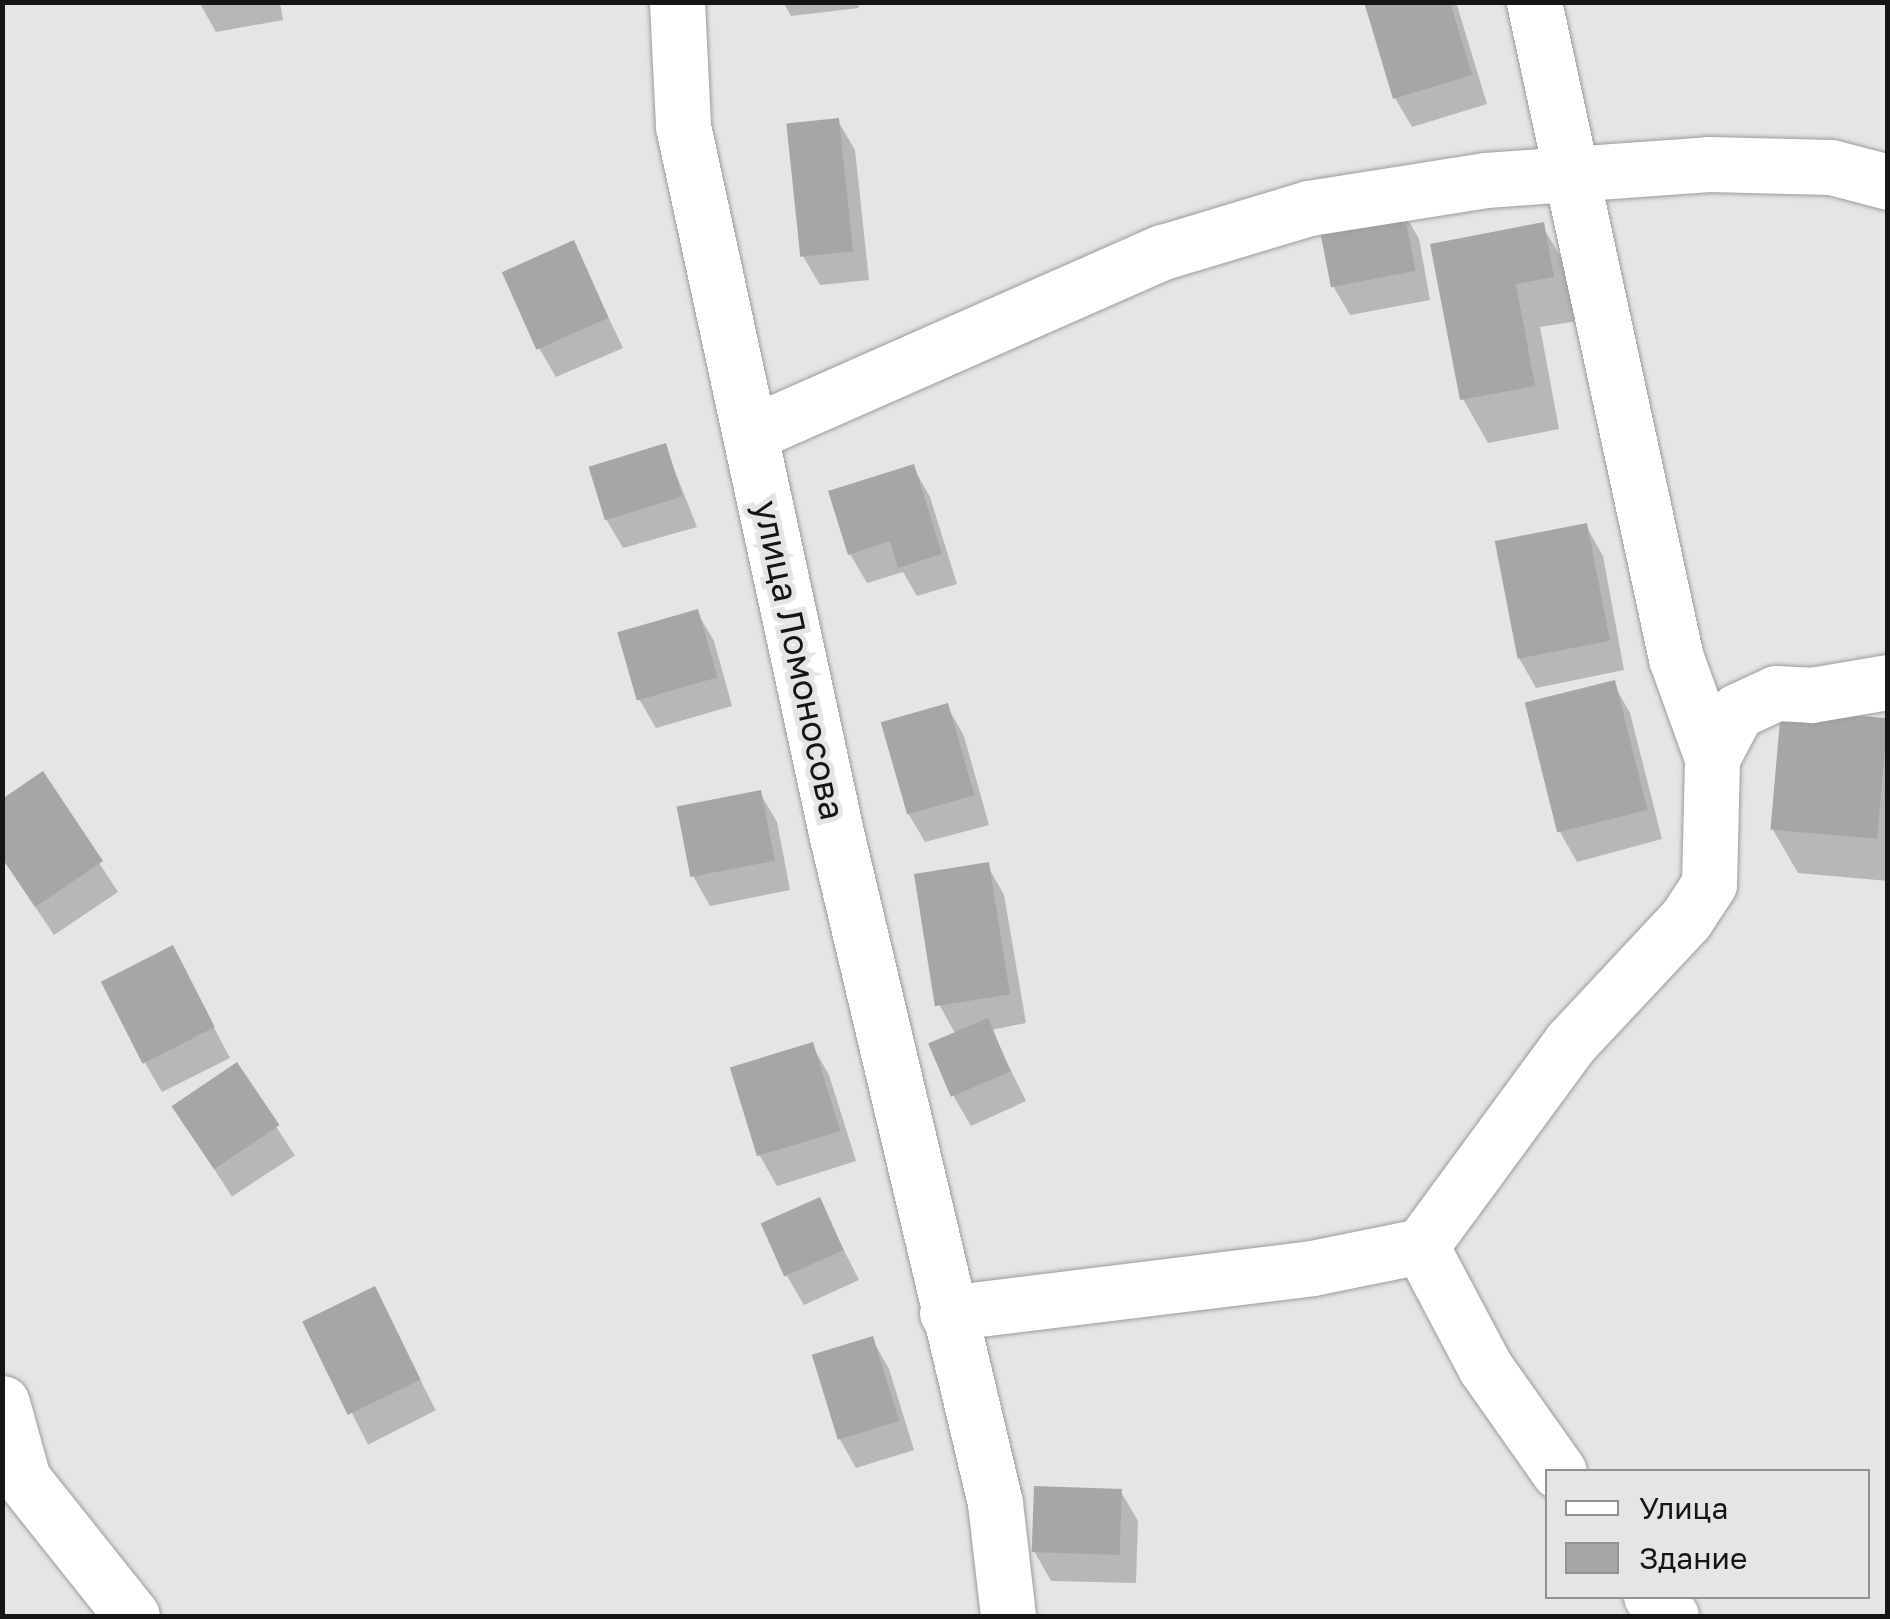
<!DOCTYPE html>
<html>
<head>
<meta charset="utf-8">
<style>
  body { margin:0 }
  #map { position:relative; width:1890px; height:1619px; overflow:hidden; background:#e5e5e8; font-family:"Golos Text",sans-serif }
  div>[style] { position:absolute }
  .shadow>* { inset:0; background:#0003; transform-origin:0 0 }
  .building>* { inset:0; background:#a8a6a5; transform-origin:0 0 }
  .roads { filter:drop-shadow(0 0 2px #9c9c9e) drop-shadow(0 0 2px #9c9c9e) }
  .minor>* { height:55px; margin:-27.5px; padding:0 27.5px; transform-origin:27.5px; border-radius:27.5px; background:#fff }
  span { translate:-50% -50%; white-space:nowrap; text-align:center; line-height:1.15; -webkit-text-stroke:10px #e5e5e8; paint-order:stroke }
  .street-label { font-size:35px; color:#151516 }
  .frame { position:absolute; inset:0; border:5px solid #151516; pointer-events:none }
  .legend { position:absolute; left:1545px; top:1469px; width:325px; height:130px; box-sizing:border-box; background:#e5e5e8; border:2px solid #929294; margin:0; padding:12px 18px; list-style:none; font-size:30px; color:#151516 }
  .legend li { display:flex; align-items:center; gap:20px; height:50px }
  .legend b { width:50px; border:2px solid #929294 }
</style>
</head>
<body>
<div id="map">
  <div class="shadow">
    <div style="clip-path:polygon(199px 2px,280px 2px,283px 20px,216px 32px)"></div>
    <div style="clip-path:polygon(783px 2px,858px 2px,859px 8px,791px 16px)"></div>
    <div style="clip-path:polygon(1366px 2px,1456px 2px,1487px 104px,1412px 127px,1395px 98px)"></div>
    <div style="clip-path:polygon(838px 121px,855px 150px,869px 280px,820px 285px,803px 256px)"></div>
    <div style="clip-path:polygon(1402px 209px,1419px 239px,1430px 300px,1350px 315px,1333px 286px)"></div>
    <div style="clip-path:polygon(1542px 225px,1567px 268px,1578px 321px,1540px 327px,1559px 429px,1488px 443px,1463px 399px)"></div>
    <div style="clip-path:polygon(573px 243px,623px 348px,556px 377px,539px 348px)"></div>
    <div style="clip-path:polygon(665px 446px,697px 527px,623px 548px,606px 519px)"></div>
    <div style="clip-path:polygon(913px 467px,930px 497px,957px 584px,917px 596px,903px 572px,867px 583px,850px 554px)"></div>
    <div style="clip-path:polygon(1586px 526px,1603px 556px,1624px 670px,1536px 688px,1519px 658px)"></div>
    <div style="clip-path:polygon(697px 612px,714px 641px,732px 706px,656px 728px,639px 699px)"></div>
    <div style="clip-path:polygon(1613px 683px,1630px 713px,1662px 839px,1577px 862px,1560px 832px)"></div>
    <div style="clip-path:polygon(947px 706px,964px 736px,989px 825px,925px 842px,908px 813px)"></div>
    <div style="clip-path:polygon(1888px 720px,1888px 881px,1798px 873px,1773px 830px)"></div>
    <div style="clip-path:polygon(42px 775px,118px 892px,54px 935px,2px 857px)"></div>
    <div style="clip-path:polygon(760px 793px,777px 822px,790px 890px,710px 906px,693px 876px)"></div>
    <div style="clip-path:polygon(987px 865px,1004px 895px,1026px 1023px,991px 1030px,1026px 1101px,971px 1126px,954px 1097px,956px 1035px,940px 1006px)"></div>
    <div style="clip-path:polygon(188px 978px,230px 1058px,162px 1092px,145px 1063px)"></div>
    <div style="clip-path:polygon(812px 1045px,829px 1075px,856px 1161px,777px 1186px,760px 1156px)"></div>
    <div style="left:236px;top:1065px;width:108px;height:75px;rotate:57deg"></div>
    <div style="clip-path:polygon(819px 1201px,859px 1280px,804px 1305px,787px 1276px)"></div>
    <div style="left:374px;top:1289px;width:136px;height:76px;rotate:63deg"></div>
    <div style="clip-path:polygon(872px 1339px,889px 1369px,914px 1450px,856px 1468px,839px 1438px)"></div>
    <div style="clip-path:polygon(1121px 1492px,1138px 1521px,1136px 1583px,1051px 1581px,1034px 1551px)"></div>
  </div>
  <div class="building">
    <div style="clip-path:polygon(1364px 2px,1450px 2px,1472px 75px,1393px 99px)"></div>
    <div style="left:839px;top:118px;width:134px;height:53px;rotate:84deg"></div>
    <div style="left:1403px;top:207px;width:65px;height:86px;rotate:79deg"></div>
    <div style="clip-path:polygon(1544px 222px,1554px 277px,1516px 284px,1535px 386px,1460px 400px,1430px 244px)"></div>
    <div style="left:574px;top:240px;width:85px;height:79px;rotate:66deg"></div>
    <div style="left:666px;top:443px;width:56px;height:81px;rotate:73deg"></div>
    <div style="clip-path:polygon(914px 464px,942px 554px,898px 568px,890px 541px,848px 555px,828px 491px)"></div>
    <div style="left:1587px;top:523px;width:120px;height:94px;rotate:79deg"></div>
    <div style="left:698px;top:609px;width:71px;height:84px;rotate:74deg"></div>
    <div style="left:1615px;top:680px;width:134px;height:93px;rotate:76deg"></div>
    <div style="left:948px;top:703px;width:96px;height:70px;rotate:74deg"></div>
    <div style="left:1781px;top:709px;width:107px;height:121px;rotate:5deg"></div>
    <div style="clip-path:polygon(43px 771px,103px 861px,35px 907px,2px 858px,2px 799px)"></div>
    <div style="left:761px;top:790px;width:72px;height:86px;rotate:79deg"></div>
    <div style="left:989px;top:862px;width:134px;height:76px;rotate:81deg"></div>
    <div style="left:173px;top:945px;width:92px;height:81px;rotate:63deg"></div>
    <div style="left:988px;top:1018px;width:58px;height:65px;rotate:67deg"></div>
    <div style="left:813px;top:1042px;width:93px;height:87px;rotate:73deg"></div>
    <div style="left:237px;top:1062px;width:76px;height:79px;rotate:56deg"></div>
    <div style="left:820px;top:1197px;width:58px;height:65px;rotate:66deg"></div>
    <div style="left:375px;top:1286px;width:104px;height:81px;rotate:64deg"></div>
    <div style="left:873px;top:1336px;width:89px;height:64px;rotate:73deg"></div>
    <div style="left:1034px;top:1486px;width:88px;height:66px;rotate:2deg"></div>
  </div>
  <div class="roads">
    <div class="minor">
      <div style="left:677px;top:2px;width:124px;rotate:87.2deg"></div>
      <div style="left:683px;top:126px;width:727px;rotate:77.78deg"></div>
      <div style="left:837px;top:837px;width:684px;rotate:76.65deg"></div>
      <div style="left:995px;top:1503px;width:114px;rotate:83.4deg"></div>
      <div style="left:1534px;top:2px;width:671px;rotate:77.79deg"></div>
      <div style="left:1676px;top:658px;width:106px;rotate:70.2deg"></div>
      <div style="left:754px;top:432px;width:447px;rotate:-23.8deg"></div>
      <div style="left:1163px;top:252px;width:152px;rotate:-16.8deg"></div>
      <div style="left:1309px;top:208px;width:179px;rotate:-9deg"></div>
      <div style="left:1486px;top:180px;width:223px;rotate:-4.1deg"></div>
      <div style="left:1708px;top:164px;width:123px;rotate:1.4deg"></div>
      <div style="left:1831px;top:167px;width:59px;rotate:14.7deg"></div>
      <div style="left:1421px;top:1246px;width:252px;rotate:-53.7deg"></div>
      <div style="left:1570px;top:1043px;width:170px;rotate:-46.9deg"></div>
      <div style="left:1686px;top:919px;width:42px;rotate:-56.7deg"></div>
      <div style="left:1709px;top:884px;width:126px;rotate:-88.6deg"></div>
      <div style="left:1712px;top:758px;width:53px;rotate:-62deg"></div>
      <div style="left:1737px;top:711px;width:43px;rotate:-24.8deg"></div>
      <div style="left:1776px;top:693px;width:35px;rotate:3deg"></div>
      <div style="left:1811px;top:695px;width:78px;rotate:-9.6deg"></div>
      <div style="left:947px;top:1313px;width:368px;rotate:-7deg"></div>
      <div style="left:1312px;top:1268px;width:111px;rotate:-11.4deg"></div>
      <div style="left:1421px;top:1246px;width:137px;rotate:62.1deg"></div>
      <div style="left:1485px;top:1367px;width:128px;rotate:54.8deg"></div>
      <div style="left:2px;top:1403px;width:79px;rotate:74.6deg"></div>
      <div style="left:23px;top:1479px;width:175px;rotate:51.5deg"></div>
      <div style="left:1651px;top:1596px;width:28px;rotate:45deg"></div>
    </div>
  </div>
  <div class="street-label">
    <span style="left:800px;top:660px;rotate:78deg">улица Ломоносова</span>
  </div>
  <div class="frame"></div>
  <ul class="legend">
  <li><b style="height:12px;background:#fff"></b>Улица</li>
  <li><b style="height:28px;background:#a8a6a5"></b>Здание</li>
  </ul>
</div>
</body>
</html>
